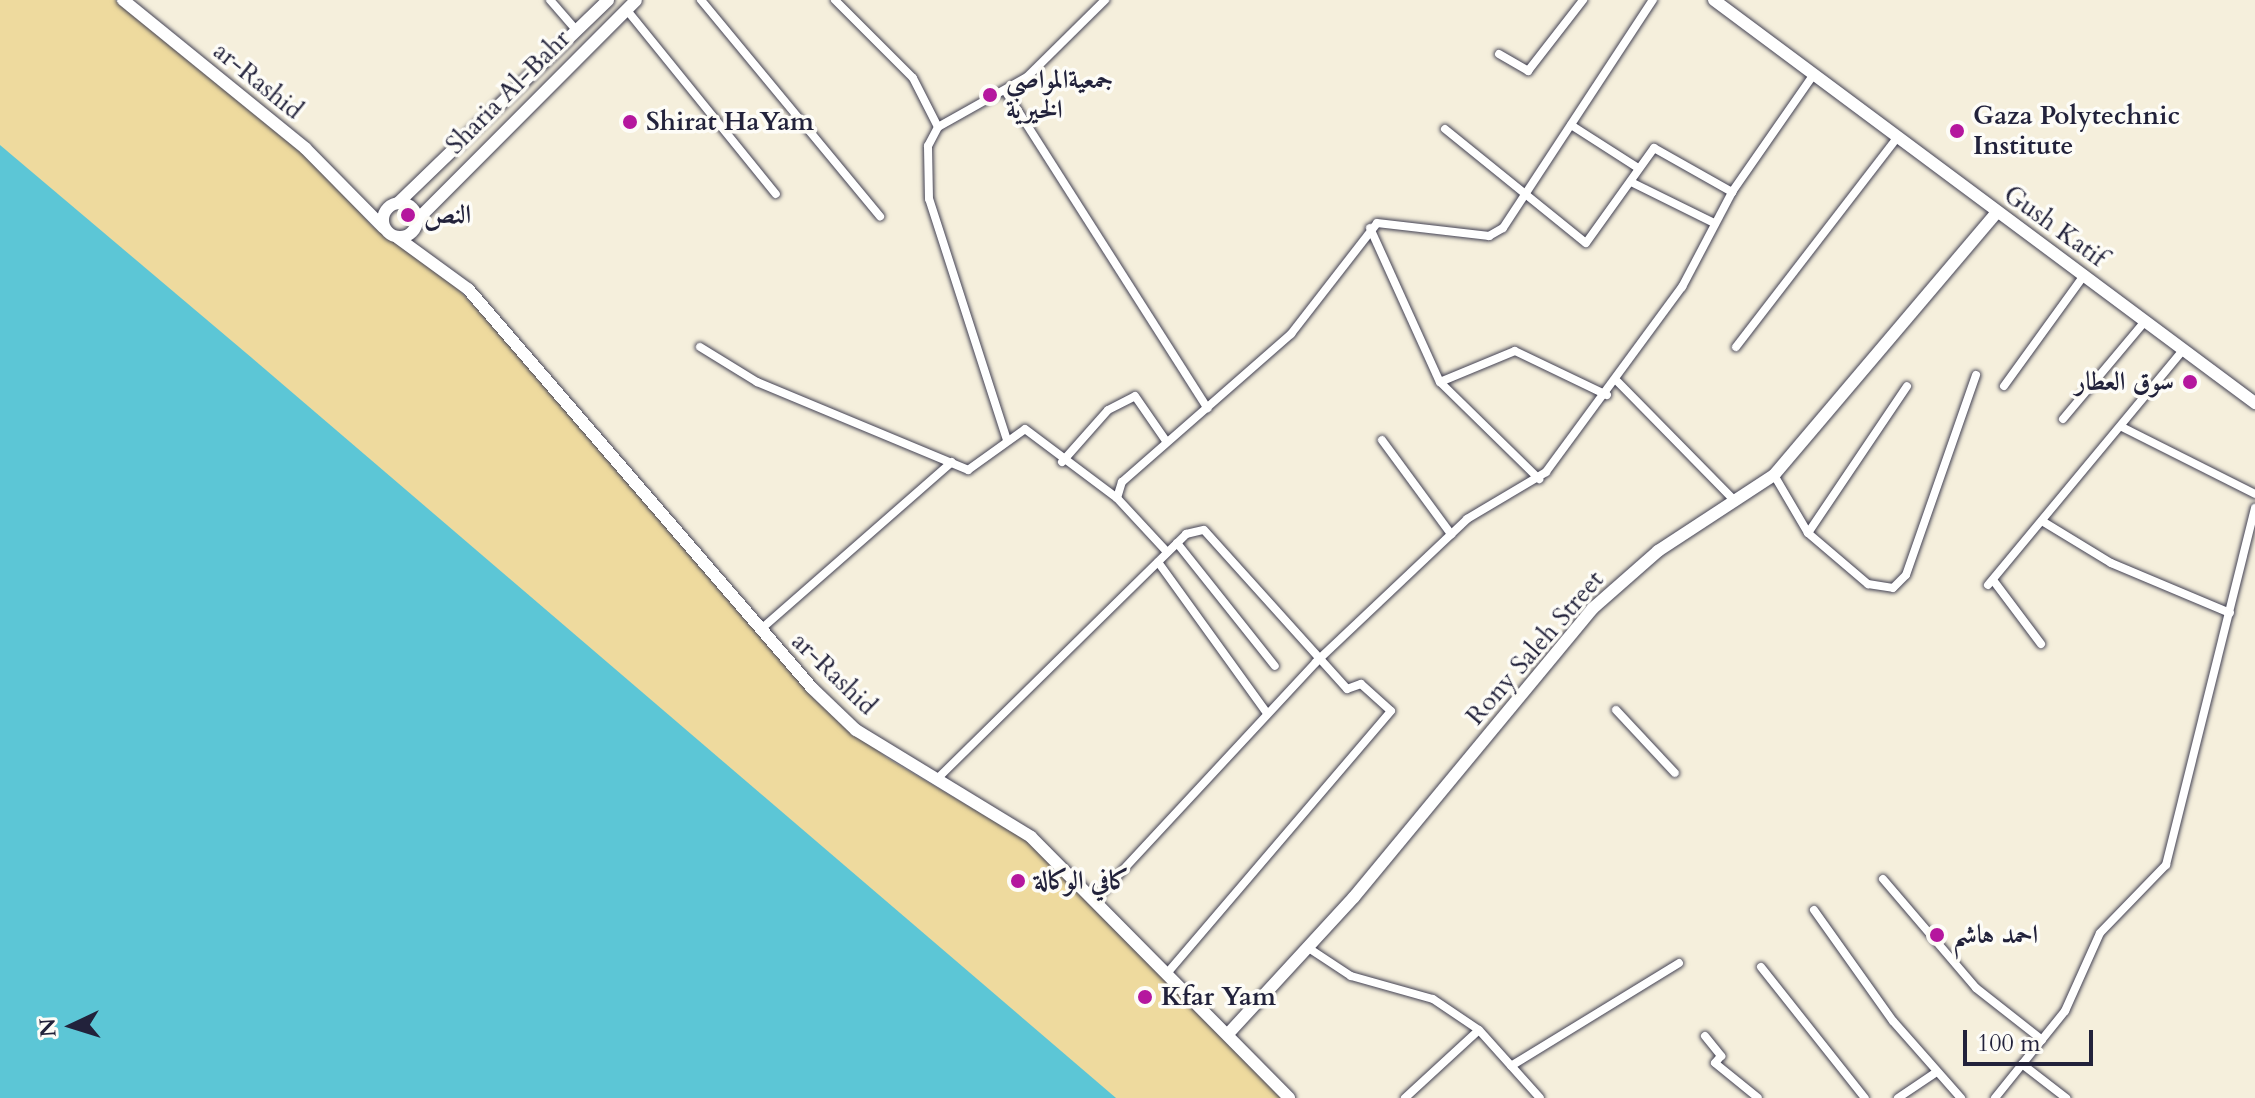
<!DOCTYPE html>
<html>
<head>
<meta charset="utf-8">
<style>
  body { margin:0 }
  #map { position:relative; width:2255px; height:1098px; overflow:hidden; background:#f5efdc; font-family:Cardo,Amiri,serif }
  div>[style] { position:absolute }
  .sand>* { inset:0; background:#eeda9e }
  .water>* { inset:0; background:#5cc6d6 }
  .roads { filter:drop-shadow(0 0 2px #424153) drop-shadow(0 0 2px #424153) }
  .street>* { height:8px; margin:-4px; padding:0 4px; transform-origin:4px; border-radius:4px; background:#fff }
  .secondary>* { height:12px; margin:-6px; padding:0 6px; transform-origin:6px; border-radius:6px; background:#fff }
  .secondary>.ring { margin:-6px; padding:0; box-sizing:content-box; background:none; border:12px solid #fff; border-radius:50% }
  .dots>* { width:22px; height:22px; translate:-50% -50%; box-sizing:border-box; border:4px solid #fdfcf7; border-radius:50% }
  span { translate:-50% -50%; white-space:nowrap; text-align:center; line-height:1.15; -webkit-text-stroke:7px #fdfcf7; paint-order:stroke }
  .poi-label { font-size:26px; color:#22223b; font-weight:700 }
  .left { translate:0 -50%; text-align:left }
  .right { translate:-100% -50%; text-align:right }
  .street-label { font-size:26px; color:#22223b }
  .north { position:absolute; left:32px; top:986px; width:80px; height:80px; -webkit-text-stroke:6px #fdfcf7; paint-order:stroke; rotate:266deg; font-size:22px; font-weight:700; line-height:32px; text-align:center; color:#22223b }
  .north::after { content:''; display:block; margin:auto; width:28px; height:36px; background:#22223b; clip-path:polygon(50% 0,100% 100%,50% 72%,0 100%) }
  .scale { position:absolute; left:1963px; top:1030px; width:130px; height:36px; box-sizing:border-box; border:4px solid #22223b; border-top:0; padding-left:10px; font-size:24px; line-height:28px; white-space:nowrap; color:#22223b; -webkit-text-stroke:6px #fdfcf7; paint-order:stroke }
</style>
</head>
<body>
<div id="map">
  <div class="sand">
    <div style="clip-path:polygon(0 0,115px 0,322px 169px,372px 226px,441px 271px,512px 346px,815px 700px,887px 758px,1026px 840px,1283px 1098px,1072px 1098px,0 170px)"></div>
  </div>
  <div class="water">
    <div style="clip-path:polygon(0 145px,252px 358px,1116px 1098px,0 1098px)"></div>
  </div>
  <div class="roads">
    <div class="street">
      <div style="left:550px;top:0;width:40px;rotate:49deg"></div>
      <div style="left:701px;top:0;width:281px;rotate:50.4deg"></div>
      <div style="left:835px;top:0;width:110px;rotate:45deg"></div>
      <div style="left:913px;top:78px;width:55px;rotate:63deg"></div>
      <div style="left:626px;top:9px;width:238px;rotate:51deg"></div>
      <div style="left:1499px;top:54px;width:34px;rotate:30deg"></div>
      <div style="left:1528px;top:71px;width:90px;rotate:-52.2deg"></div>
      <div style="left:1006px;top:92px;width:375px;rotate:57.5deg"></div>
      <div style="left:1571px;top:125px;width:80px;rotate:32.7deg"></div>
      <div style="left:1445px;top:129px;width:181px;rotate:39deg"></div>
      <div style="left:1586px;top:243px;width:117px;rotate:-54.4deg"></div>
      <div style="left:1654px;top:148px;width:90px;rotate:29.4deg"></div>
      <div style="left:1631px;top:182px;width:93px;rotate:26.3deg"></div>
      <div style="left:1370px;top:228px;width:169px;rotate:65.6deg"></div>
      <div style="left:1440px;top:382px;width:139px;rotate:44.4deg"></div>
      <div style="left:700px;top:347px;width:67px;rotate:31.6deg"></div>
      <div style="left:757px;top:382px;width:229px;rotate:22.6deg"></div>
      <div style="left:968px;top:470px;width:70px;rotate:-35.7deg"></div>
      <div style="left:1025px;top:429px;width:115px;rotate:36.9deg"></div>
      <div style="left:1117px;top:498px;width:74px;rotate:47.2deg"></div>
      <div style="left:1736px;top:347px;width:264px;rotate:-52.4deg"></div>
      <div style="left:1440px;top:382px;width:81px;rotate:-22.5deg"></div>
      <div style="left:1515px;top:351px;width:102px;rotate:25.6deg"></div>
      <div style="left:1618px;top:382px;width:168px;rotate:45.5deg"></div>
      <div style="left:2004px;top:386px;width:138px;rotate:-54.1deg"></div>
      <div style="left:2063px;top:419px;width:129px;rotate:-50deg"></div>
      <div style="left:2122px;top:427px;width:149px;rotate:26.7deg"></div>
      <div style="left:1007px;top:440px;width:253px;rotate:-107.9deg"></div>
      <div style="left:929px;top:199px;width:53px;rotate:-91.1deg"></div>
      <div style="left:928px;top:146px;width:21px;rotate:-62deg"></div>
      <div style="left:938px;top:127px;width:102px;rotate:-29.3deg"></div>
      <div style="left:1027px;top:77px;width:110px;rotate:-44.6deg"></div>
      <div style="left:1382px;top:440px;width:117px;rotate:53.7deg"></div>
      <div style="left:1062px;top:462px;width:69px;rotate:-48.5deg"></div>
      <div style="left:1108px;top:410px;width:30px;rotate:-27deg"></div>
      <div style="left:1135px;top:396px;width:55px;rotate:55.4deg"></div>
      <div style="left:1774px;top:475px;width:67px;rotate:59.6deg"></div>
      <div style="left:1808px;top:533px;width:79px;rotate:40.4deg"></div>
      <div style="left:1868px;top:584px;width:25px;rotate:9deg"></div>
      <div style="left:1893px;top:588px;width:18px;rotate:-45deg"></div>
      <div style="left:1906px;top:575px;width:212px;rotate:-70.7deg"></div>
      <div style="left:1117px;top:498px;width:17px;rotate:-73deg"></div>
      <div style="left:1122px;top:482px;width:225px;rotate:-41.2deg"></div>
      <div style="left:1291px;top:334px;width:140px;rotate:-52.2deg"></div>
      <div style="left:1377px;top:223px;width:113px;rotate:6.6deg"></div>
      <div style="left:1489px;top:236px;width:16px;rotate:-30deg"></div>
      <div style="left:1503px;top:228px;width:273px;rotate:-56.7deg"></div>
      <div style="left:2042px;top:521px;width:81px;rotate:31.3deg"></div>
      <div style="left:2111px;top:563px;width:129px;rotate:22.8deg"></div>
      <div style="left:1808px;top:533px;width:177px;rotate:-56deg"></div>
      <div style="left:1177px;top:543px;width:157px;rotate:51.5deg"></div>
      <div style="left:1158px;top:562px;width:185px;rotate:54.2deg"></div>
      <div style="left:1993px;top:580px;width:80px;rotate:53.1deg"></div>
      <div style="left:1988px;top:585px;width:307px;rotate:-50.3deg"></div>
      <div style="left:760px;top:630px;width:255px;rotate:-41.2deg"></div>
      <div style="left:1616px;top:710px;width:86px;rotate:46.9deg"></div>
      <div style="left:938px;top:778px;width:348px;rotate:-44.5deg"></div>
      <div style="left:1186px;top:534px;width:18px;rotate:-13deg"></div>
      <div style="left:1204px;top:530px;width:214px;rotate:48deg"></div>
      <div style="left:1347px;top:689px;width:15px;rotate:-20deg"></div>
      <div style="left:1361px;top:684px;width:40px;rotate:42deg"></div>
      <div style="left:1391px;top:711px;width:343px;rotate:130.5deg"></div>
      <div style="left:1883px;top:879px;width:143px;rotate:49.5deg"></div>
      <div style="left:1976px;top:988px;width:84px;rotate:38.2deg"></div>
      <div style="left:1095px;top:900px;width:325px;rotate:-47.1deg"></div>
      <div style="left:1316px;top:662px;width:208px;rotate:-43.4deg"></div>
      <div style="left:1467px;top:519px;width:92px;rotate:-30.7deg"></div>
      <div style="left:1546px;top:472px;width:230px;rotate:-53.7deg"></div>
      <div style="left:1682px;top:287px;width:107px;rotate:-62.2deg"></div>
      <div style="left:1732px;top:192px;width:144px;rotate:-55.2deg"></div>
      <div style="left:1814px;top:910px;width:136px;rotate:54.6deg"></div>
      <div style="left:1893px;top:1021px;width:103px;rotate:48.6deg"></div>
      <div style="left:1310px;top:949px;width:49px;rotate:33.4deg"></div>
      <div style="left:1351px;top:976px;width:85px;rotate:15.7deg"></div>
      <div style="left:1433px;top:999px;width:55px;rotate:34deg"></div>
      <div style="left:1479px;top:1030px;width:91px;rotate:48.1deg"></div>
      <div style="left:1761px;top:967px;width:167px;rotate:51.6deg"></div>
      <div style="left:1705px;top:1036px;width:26px;rotate:51deg"></div>
      <div style="left:1721px;top:1056px;width:9px;rotate:131deg"></div>
      <div style="left:1715px;top:1063px;width:55px;rotate:39.1deg"></div>
      <div style="left:2022px;top:1064px;width:56px;rotate:37.7deg"></div>
      <div style="left:1511px;top:1066px;width:197px;rotate:-31.5deg"></div>
      <div style="left:1405px;top:1098px;width:100px;rotate:-42.6deg"></div>
      <div style="left:1898px;top:1098px;width:45px;rotate:-34deg"></div>
      <div style="left:1995px;top:1098px;width:112px;rotate:-51.2deg"></div>
      <div style="left:2065px;top:1011px;width:85px;rotate:-65.8deg"></div>
      <div style="left:2100px;top:933px;width:95px;rotate:-45.9deg"></div>
      <div style="left:2166px;top:865px;width:368px;rotate:-76deg"></div>
    </div>
    <div class="secondary">
      <div style="left:123px;top:0;width:235px;rotate:39.1deg"></div>
      <div style="left:305px;top:148px;width:112px;rotate:45.4deg"></div>
      <div style="left:1714px;top:0;width:675px;rotate:36.68deg"></div>
      <div class="ring" style="left:383px;top:203px;width:22px;height:22px"></div>
      <div style="left:398px;top:203px;width:292px;rotate:-44deg"></div>
      <div style="left:417px;top:220px;width:310px;rotate:-45.1deg"></div>
      <div style="left:398px;top:238px;width:87px;rotate:36.1deg"></div>
      <div style="left:468px;top:289px;width:527px;rotate:49.23deg"></div>
      <div style="left:812px;top:688px;width:61px;rotate:43.7deg"></div>
      <div style="left:856px;top:730px;width:205px;rotate:31.4deg"></div>
      <div style="left:1031px;top:837px;width:367px;rotate:45.3deg"></div>
      <div style="left:1228px;top:1034px;width:186px;rotate:-47.4deg"></div>
      <div style="left:1354px;top:897px;width:374px;rotate:-50.4deg"></div>
      <div style="left:1592px;top:609px;width:88px;rotate:-41.3deg"></div>
      <div style="left:1658px;top:551px;width:139px;rotate:-33.2deg"></div>
      <div style="left:1774px;top:475px;width:345px;rotate:-49.7deg"></div>
    </div>
  </div>
  <div class="dots">
    <div style="left:990px;top:95px;background:#b5179e"></div>
    <div style="left:630px;top:122px;background:#b5179e"></div>
    <div style="left:1957px;top:131px;background:#b5179e"></div>
    <div style="left:408px;top:215px;background:#b5179e"></div>
    <div style="left:2190px;top:382px;background:#b5179e"></div>
    <div style="left:1018px;top:881px;background:#b5179e"></div>
    <div style="left:1937px;top:935px;background:#b5179e"></div>
    <div style="left:1145px;top:997px;background:#b5179e"></div>
  </div>
  <div class="poi-label">
    <span class="left" style="left:1006px;top:95px">جمعيةالمواصي<br>الخيرية</span>
    <span class="left" style="left:1973px;top:131px">Gaza Polytechnic<br>Institute</span>
    <span class="left" style="left:646px;top:122px">Shirat HaYam</span>
    <span class="left" style="left:424px;top:215px">النص</span>
    <span class="right" style="left:2174px;top:382px">سوق العطار</span>
    <span class="left" style="left:1034px;top:881px">كافي الوكالة</span>
    <span class="left" style="left:1953px;top:935px">احمد هاشم</span>
    <span class="left" style="left:1161px;top:997px">Kfar Yam</span>
  </div>
  <div class="street-label">
    <span style="left:258px;top:81px;rotate:39deg">ar-Rashid</span>
    <span style="left:508px;top:92px;rotate:-45deg">Sharia Al-Bahr</span>
    <span style="left:2055px;top:226px;rotate:36deg">Gush Katif</span>
    <span style="left:1535px;top:648px;rotate:-49deg">Rony Saleh Street</span>
    <span style="left:834px;top:674px;rotate:44deg">ar-Rashid</span>
  </div>
  <div class="north">N</div>
  <div class="scale">100 m</div>
</div>
</body>
</html>
